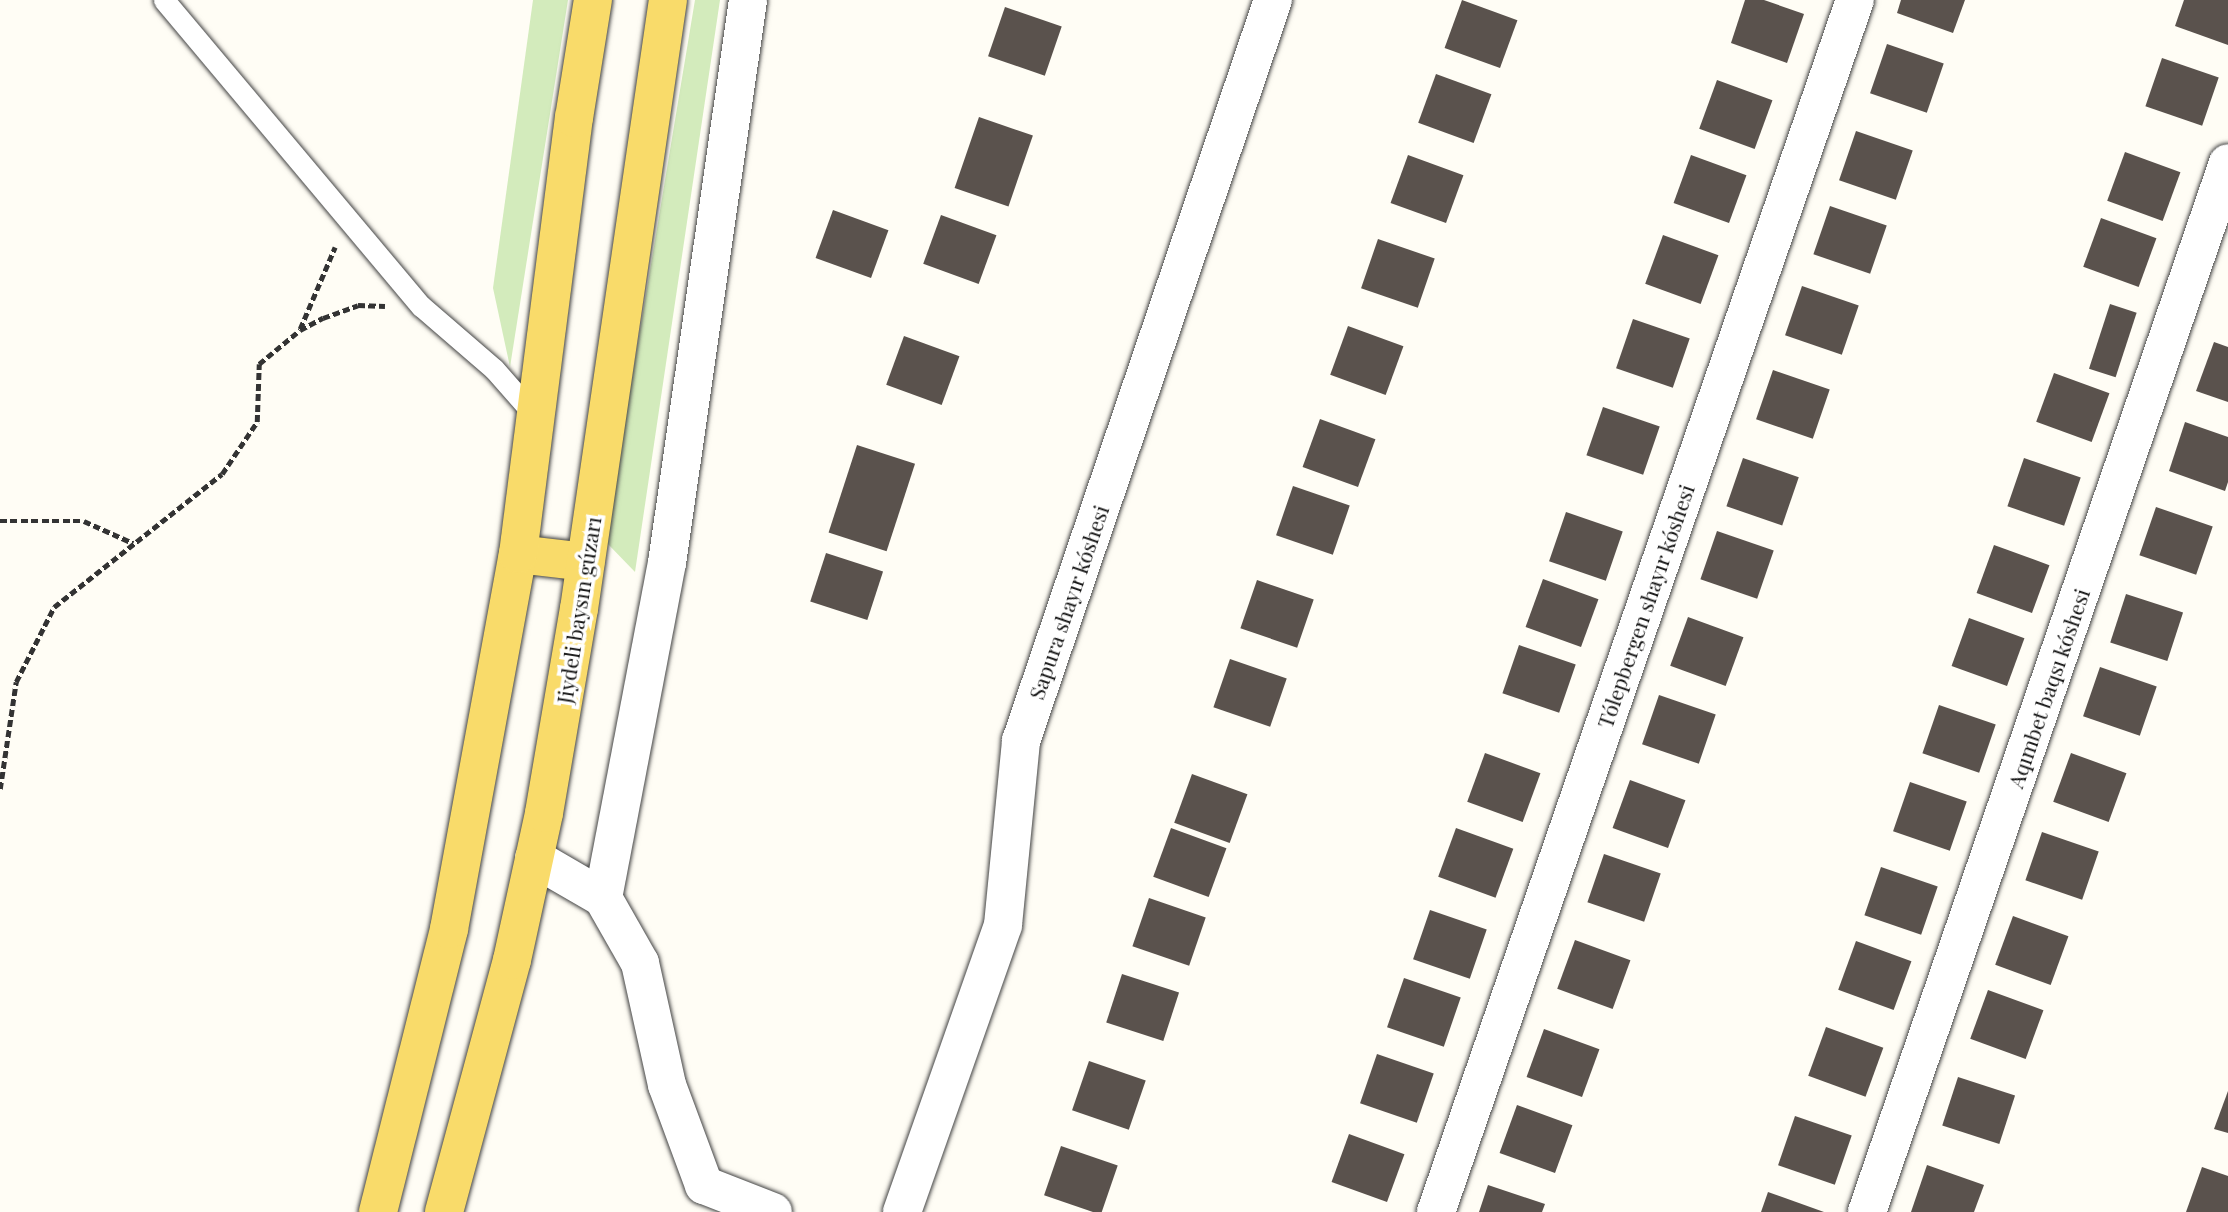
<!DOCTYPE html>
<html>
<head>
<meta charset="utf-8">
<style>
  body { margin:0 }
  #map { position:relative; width:2228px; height:1212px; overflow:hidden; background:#fffdf5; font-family:"Playfair Display",serif }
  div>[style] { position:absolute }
  .green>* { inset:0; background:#d3ebbc }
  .building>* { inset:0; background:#5a524d; transform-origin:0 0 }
  .path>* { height:4.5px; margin-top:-2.25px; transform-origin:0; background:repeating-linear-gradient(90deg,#333 0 7px,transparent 0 10.5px) }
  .roads { filter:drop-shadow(0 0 2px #444) drop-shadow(0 0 2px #444) }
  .lane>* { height:21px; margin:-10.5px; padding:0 10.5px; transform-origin:10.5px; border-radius:10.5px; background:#fff }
  .street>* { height:38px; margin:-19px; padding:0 19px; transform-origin:19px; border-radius:19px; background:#fff }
  .primary>* { height:38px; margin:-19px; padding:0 19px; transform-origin:19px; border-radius:19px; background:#f9db6a }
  span { translate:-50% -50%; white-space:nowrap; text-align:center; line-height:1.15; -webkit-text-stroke:7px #fff; paint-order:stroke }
  .street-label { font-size:21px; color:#111 }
</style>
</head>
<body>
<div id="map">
  <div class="green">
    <div style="clip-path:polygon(533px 0,568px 0,510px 367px,493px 288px)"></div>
    <div style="clip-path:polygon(695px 0,720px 0,635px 572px,605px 541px)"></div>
  </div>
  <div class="building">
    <div style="left:1462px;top:0;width:59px;height:51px;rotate:20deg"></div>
    <div style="clip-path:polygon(1745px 0,1764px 0,1804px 14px,1787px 63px,1731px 43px)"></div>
    <div style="clip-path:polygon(1901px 0,1965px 0,1953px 33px,1897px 13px)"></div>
    <div style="clip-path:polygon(2184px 0,2228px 0,2228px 45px,2175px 26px)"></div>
    <div style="left:1005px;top:7px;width:60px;height:52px;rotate:19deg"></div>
    <div style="left:1887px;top:44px;width:60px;height:52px;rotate:19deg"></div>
    <div style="left:2162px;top:58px;width:60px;height:51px;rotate:19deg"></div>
    <div style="left:1436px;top:74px;width:59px;height:52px;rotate:20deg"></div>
    <div style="left:1717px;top:80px;width:59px;height:52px;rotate:20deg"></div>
    <div style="left:979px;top:117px;width:57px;height:75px;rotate:19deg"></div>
    <div style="left:1856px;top:131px;width:60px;height:52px;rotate:19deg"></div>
    <div style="left:2125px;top:152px;width:59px;height:52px;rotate:20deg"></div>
    <div style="left:1408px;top:155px;width:59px;height:51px;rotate:20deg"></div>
    <div style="left:1691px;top:155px;width:59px;height:51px;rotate:20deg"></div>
    <div style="left:1830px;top:206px;width:60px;height:51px;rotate:19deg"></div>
    <div style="left:833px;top:210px;width:59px;height:51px;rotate:20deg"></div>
    <div style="left:941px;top:215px;width:59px;height:52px;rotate:20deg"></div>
    <div style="left:2101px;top:218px;width:59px;height:52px;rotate:20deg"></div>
    <div style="left:1663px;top:235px;width:59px;height:52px;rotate:20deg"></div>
    <div style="left:1378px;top:239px;width:60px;height:52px;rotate:19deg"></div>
    <div style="left:1802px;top:286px;width:60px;height:52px;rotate:19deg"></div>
    <div style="left:2110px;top:304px;width:28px;height:68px;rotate:18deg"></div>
    <div style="left:1633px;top:319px;width:60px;height:52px;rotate:19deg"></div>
    <div style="left:1348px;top:326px;width:59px;height:52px;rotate:20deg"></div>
    <div style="left:904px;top:336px;width:59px;height:52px;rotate:20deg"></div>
    <div style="clip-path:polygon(2214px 342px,2228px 347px,2228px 402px,2196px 391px)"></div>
    <div style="left:1773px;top:370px;width:60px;height:52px;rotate:19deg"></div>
    <div style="left:2054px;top:373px;width:59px;height:52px;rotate:20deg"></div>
    <div style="left:1603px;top:407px;width:60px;height:51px;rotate:19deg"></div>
    <div style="left:1320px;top:419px;width:59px;height:51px;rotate:20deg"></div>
    <div style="clip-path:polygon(2185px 422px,2228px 437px,2228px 482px,2225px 491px,2169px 471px)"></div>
    <div style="left:857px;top:445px;width:61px;height:92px;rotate:18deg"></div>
    <div style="left:1743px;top:458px;width:59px;height:51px;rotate:19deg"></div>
    <div style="left:2024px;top:458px;width:60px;height:51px;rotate:19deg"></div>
    <div style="left:1293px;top:486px;width:60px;height:52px;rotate:19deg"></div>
    <div style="left:2156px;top:507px;width:60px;height:51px;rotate:19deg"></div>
    <div style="left:1566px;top:512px;width:60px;height:52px;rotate:19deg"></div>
    <div style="left:1717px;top:531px;width:60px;height:51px;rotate:19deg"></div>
    <div style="left:1994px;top:545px;width:59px;height:51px;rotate:20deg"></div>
    <div style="left:826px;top:553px;width:60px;height:51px;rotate:18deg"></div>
    <div style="left:1543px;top:579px;width:59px;height:51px;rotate:20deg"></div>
    <div style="left:1257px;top:580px;width:60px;height:51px;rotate:19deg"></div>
    <div style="left:2126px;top:594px;width:60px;height:51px;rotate:18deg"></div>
    <div style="left:1688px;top:617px;width:59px;height:52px;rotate:20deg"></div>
    <div style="left:1969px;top:618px;width:59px;height:51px;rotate:20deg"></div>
    <div style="left:1519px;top:645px;width:60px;height:51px;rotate:19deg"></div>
    <div style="left:1230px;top:659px;width:60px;height:51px;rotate:19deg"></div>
    <div style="left:2100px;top:667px;width:60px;height:52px;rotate:19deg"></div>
    <div style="left:1659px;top:695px;width:60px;height:52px;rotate:19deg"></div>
    <div style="left:1939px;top:705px;width:60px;height:51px;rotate:19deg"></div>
    <div style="left:1485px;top:753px;width:59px;height:52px;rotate:20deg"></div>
    <div style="left:2071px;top:753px;width:59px;height:52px;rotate:20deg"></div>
    <div style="left:1192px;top:774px;width:59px;height:52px;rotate:20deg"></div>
    <div style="left:1630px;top:780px;width:59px;height:51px;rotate:20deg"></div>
    <div style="left:1910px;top:782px;width:60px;height:52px;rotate:19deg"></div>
    <div style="left:1171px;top:828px;width:59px;height:52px;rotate:20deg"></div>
    <div style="left:1456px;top:828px;width:61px;height:52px;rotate:20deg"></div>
    <div style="left:2042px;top:832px;width:60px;height:51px;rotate:19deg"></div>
    <div style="left:1604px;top:854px;width:60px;height:51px;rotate:19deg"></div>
    <div style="left:1881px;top:867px;width:60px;height:51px;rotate:19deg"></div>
    <div style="left:1149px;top:898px;width:60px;height:51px;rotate:19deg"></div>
    <div style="left:1430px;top:910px;width:60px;height:52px;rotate:19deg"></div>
    <div style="left:2013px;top:916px;width:59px;height:52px;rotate:20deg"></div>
    <div style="left:1575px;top:940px;width:59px;height:52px;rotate:20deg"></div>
    <div style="left:1856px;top:941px;width:59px;height:52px;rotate:20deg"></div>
    <div style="left:1122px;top:974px;width:60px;height:51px;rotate:18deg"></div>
    <div style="left:1404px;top:978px;width:60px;height:52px;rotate:19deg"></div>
    <div style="left:1988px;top:990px;width:59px;height:52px;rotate:20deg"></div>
    <div style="left:1826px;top:1027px;width:61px;height:52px;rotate:20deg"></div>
    <div style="left:1544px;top:1029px;width:59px;height:51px;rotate:20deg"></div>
    <div style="left:1377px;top:1054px;width:60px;height:52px;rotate:19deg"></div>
    <div style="left:1089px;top:1061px;width:60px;height:52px;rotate:19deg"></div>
    <div style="left:1958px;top:1077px;width:60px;height:51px;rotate:18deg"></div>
    <div style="clip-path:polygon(2228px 1091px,2228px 1133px,2214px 1129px)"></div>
    <div style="left:1517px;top:1105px;width:59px;height:51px;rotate:20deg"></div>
    <div style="left:1795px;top:1116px;width:60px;height:52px;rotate:19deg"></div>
    <div style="left:1349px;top:1134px;width:59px;height:51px;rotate:20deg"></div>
    <div style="left:1061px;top:1146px;width:60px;height:52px;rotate:19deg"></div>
    <div style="clip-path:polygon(1927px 1165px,1984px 1185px,1974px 1212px,1911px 1212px)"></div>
    <div style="clip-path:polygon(2202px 1167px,2228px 1176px,2228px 1212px,2186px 1212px)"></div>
    <div style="clip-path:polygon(1488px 1185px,1545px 1204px,1542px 1212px,1479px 1212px)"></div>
    <div style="clip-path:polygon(1768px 1192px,1824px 1212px,1761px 1212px)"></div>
  </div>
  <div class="path">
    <div style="left:300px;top:329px;width:89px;rotate:-66.9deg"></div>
    <div style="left:0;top:521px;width:84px"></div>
    <div style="left:84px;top:521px;width:54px;rotate:24.2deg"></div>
    <div style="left:0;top:789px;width:108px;rotate:-81.5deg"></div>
    <div style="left:16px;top:682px;width:84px;rotate:-63.1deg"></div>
    <div style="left:54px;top:607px;width:214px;rotate:-38.4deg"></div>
    <div style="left:222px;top:474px;width:63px;rotate:-56.1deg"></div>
    <div style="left:257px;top:422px;width:58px;rotate:-88deg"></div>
    <div style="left:259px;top:364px;width:53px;rotate:-39.7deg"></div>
    <div style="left:300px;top:330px;width:26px;rotate:-28deg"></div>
    <div style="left:323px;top:318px;width:37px;rotate:-20deg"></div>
    <div style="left:358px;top:305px;width:27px;rotate:2deg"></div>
  </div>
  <div class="roads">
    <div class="lane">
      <div style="left:164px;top:0;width:400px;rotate:50deg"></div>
      <div style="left:421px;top:306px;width:96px;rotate:40.8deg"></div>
      <div style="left:494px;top:369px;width:65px;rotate:48.7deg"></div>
    </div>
    <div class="street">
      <div style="left:534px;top:858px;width:80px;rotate:30.1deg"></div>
      <div style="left:603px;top:898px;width:75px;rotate:60.4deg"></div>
      <div style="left:640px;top:963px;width:125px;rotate:77.5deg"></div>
      <div style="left:667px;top:1085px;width:107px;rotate:69.7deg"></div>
      <div style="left:704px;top:1185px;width:74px;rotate:21.4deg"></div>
      <div style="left:603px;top:898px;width:341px;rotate:-79.2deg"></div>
      <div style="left:667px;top:563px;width:569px;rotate:-81.81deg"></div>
      <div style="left:902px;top:1212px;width:304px;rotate:-70.6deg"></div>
      <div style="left:1003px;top:925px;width:185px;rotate:-84.4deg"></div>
      <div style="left:1021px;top:741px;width:783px;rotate:-71.22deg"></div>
      <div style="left:1436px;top:1212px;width:1282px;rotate:-70.93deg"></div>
      <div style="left:1867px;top:1212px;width:1109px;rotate:-71.01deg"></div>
    </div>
    <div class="primary">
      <div style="left:518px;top:554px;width:68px;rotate:6.7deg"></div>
      <div style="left:378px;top:1212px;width:292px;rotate:-75.9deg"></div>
      <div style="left:449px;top:929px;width:381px;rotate:-79.6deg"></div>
      <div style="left:518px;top:554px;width:440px;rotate:-82.7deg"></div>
      <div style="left:574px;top:118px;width:120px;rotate:-80.9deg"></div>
      <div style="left:444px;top:1212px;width:261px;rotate:-74.9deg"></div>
      <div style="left:512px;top:960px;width:150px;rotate:-77.7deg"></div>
      <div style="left:544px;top:813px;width:207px;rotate:-80.3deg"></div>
      <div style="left:579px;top:609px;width:615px;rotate:-81.69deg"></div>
    </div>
  </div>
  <div class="street-label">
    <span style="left:1068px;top:602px;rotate:-71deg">Sapura shayır kóshesi</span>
    <span style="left:1645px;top:606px;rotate:-71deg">Tólepbergen shayır kóshesi</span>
    <span style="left:578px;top:610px;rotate:-81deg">Jiydeli baysın gúzarı</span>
    <span style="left:2048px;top:688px;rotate:-71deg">Aqımbet baqsı kóshesi</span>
  </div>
</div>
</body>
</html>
